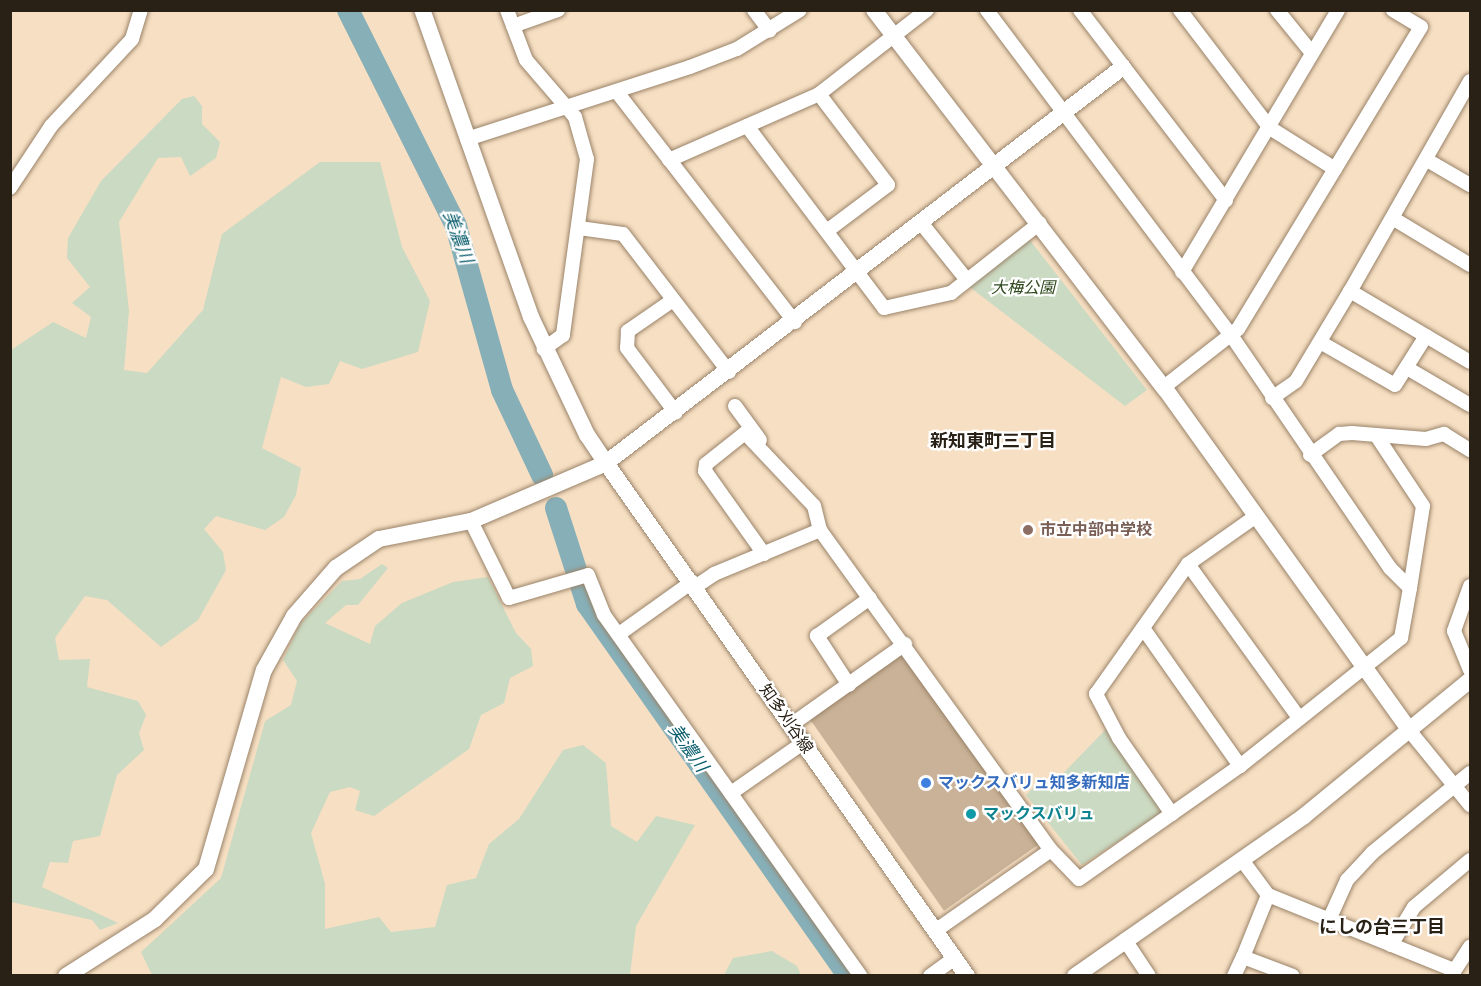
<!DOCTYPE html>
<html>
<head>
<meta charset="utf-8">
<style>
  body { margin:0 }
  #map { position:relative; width:1481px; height:986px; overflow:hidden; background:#f7dfc3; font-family:"Roboto Serif","Noto Sans JP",serif }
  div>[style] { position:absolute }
  .green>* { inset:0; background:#cbdac2 }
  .river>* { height:22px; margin:-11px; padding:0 11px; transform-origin:11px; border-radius:11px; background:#87afb8 }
  .building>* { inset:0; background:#c9b297; transform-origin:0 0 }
  .roads { filter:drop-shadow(0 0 2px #998369) drop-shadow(0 0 2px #998369) }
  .minor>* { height:14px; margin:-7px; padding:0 7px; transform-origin:7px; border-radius:7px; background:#fff }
  .tertiary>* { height:16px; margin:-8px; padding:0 8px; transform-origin:8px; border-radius:8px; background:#fff }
  .dots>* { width:16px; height:16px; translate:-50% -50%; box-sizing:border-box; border:3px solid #fff; border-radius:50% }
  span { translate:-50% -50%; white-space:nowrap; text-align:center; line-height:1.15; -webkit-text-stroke:4.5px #fff; paint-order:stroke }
  .park-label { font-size:16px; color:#2f481d; font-style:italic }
  .education-label { font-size:16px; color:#785e54; font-weight:700 }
  .left { translate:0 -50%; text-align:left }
  .street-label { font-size:16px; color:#292016 }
  .shop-label { font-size:16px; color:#366cbe; font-weight:700 }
  .culture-label { font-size:16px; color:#0d838f; font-weight:700 }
  .water-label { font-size:18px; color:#0b5e6d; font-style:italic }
  .neighbourhood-label { font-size:18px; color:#292016; font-weight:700 }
  .frame { position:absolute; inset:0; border:12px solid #292016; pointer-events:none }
</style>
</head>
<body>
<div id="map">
  <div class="green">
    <div style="clip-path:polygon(194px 96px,202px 106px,202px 124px,220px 142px,216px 158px,190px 176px,181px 157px,158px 158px,119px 222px,129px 311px,124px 370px,147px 373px,203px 310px,222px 234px,320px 162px,380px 162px,402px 247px,430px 301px,418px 352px,362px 369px,340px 361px,329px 384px,306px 387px,281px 377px,262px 448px,301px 468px,296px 495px,284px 517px,265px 530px,216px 516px,204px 529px,223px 552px,226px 570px,198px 620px,161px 647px,107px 600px,85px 596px,55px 638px,59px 660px,90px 659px,87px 687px,138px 701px,146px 715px,139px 733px,144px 750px,117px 775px,100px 836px,73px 841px,68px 863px,50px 862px,42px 887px,118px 923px,100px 930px,92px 920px,11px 902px,11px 350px,53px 322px,86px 338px,91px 317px,72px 303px,90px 287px,67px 258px,68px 238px,101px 181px,182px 99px)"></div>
    <div style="clip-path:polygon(1029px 239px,1147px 390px,1125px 406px,967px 285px)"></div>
    <div style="clip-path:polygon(382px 564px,388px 568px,358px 605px,346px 605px,325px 623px,370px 644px,375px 626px,402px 603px,453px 582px,488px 577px,516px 633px,531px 649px,533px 666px,510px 678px,504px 703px,481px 715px,469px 749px,374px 816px,355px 810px,360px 791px,350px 787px,330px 792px,311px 833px,325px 884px,325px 929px,379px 917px,391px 932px,435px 927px,447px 885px,476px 878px,489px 844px,519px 819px,563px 750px,583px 745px,606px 763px,611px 826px,637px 842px,656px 816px,695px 825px,636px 926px,630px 975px,152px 975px,141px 952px,221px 878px,265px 721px,291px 705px,297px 681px,283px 660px,300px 624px,342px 581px,360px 579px)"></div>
    <div style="clip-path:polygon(1108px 727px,1170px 807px,1082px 865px,1026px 795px,1042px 779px,1052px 785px)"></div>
    <div style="clip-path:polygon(772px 951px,797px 966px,801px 975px,724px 975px,733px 958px)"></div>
  </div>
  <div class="river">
    <div style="left:348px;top:10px;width:241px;rotate:63.4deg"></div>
    <div style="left:456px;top:226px;width:170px;rotate:74.3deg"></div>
    <div style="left:502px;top:390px;width:94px;rotate:64.8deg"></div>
    <div style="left:556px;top:508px;width:101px;rotate:72.1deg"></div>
    <div style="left:587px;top:604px;width:454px;rotate:54.9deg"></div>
  </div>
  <div class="building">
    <div style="left:904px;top:653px;width:234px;height:115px;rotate:55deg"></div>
  </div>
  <div class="roads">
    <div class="minor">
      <div style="left:507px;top:10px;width:53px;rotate:69.2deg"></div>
      <div style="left:526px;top:60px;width:75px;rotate:49.3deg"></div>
      <div style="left:575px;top:117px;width:44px;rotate:74.1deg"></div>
      <div style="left:587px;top:159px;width:178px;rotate:97.8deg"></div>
      <div style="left:563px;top:335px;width:24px;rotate:144deg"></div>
      <div style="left:754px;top:10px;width:26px;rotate:53deg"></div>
      <div style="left:1080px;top:10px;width:240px;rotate:52.5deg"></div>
      <div style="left:1180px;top:10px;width:148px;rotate:52.7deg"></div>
      <div style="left:1270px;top:128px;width:77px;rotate:32.2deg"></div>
      <div style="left:1277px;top:10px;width:54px;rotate:51deg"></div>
      <div style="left:513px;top:26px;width:48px;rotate:-19.6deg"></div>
      <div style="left:1470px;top:81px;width:242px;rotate:119.7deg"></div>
      <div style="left:1350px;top:291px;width:139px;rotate:30.6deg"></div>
      <div style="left:617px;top:92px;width:291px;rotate:52.3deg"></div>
      <div style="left:819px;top:94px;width:114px;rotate:52.8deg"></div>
      <div style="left:888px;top:185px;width:75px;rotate:143.1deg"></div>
      <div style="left:747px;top:126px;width:228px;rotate:53deg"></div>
      <div style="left:884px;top:308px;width:69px;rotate:-12.6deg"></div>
      <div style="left:951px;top:293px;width:113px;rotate:-38.2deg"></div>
      <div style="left:467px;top:139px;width:234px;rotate:-17.9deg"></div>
      <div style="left:690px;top:67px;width:50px;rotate:-21deg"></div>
      <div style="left:737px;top:49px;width:74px;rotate:-31.8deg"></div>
      <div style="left:669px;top:160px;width:164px;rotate:-23.7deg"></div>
      <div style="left:819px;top:94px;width:137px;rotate:-37.9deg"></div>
      <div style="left:1427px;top:160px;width:50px;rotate:30.2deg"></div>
      <div style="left:10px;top:188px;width:74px;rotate:-56.5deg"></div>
      <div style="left:51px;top:126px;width:119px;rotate:-47deg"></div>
      <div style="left:132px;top:39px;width:30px;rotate:-73deg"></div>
      <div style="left:1394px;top:219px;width:89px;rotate:31.2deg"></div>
      <div style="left:922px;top:224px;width:70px;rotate:51.3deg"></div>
      <div style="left:579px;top:228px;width:44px;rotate:7.8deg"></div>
      <div style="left:623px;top:234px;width:174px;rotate:52.5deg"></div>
      <div style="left:1182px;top:272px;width:305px;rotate:-59.2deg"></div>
      <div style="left:673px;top:300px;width:55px;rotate:145.4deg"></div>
      <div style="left:628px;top:331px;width:17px;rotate:93deg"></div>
      <div style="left:627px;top:348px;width:81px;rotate:53deg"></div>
      <div style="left:1320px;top:342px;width:86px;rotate:29.8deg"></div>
      <div style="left:1395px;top:385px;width:58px;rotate:-57.7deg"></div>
      <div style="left:1407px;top:368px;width:73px;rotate:30.4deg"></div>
      <div style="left:1164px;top:387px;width:94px;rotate:-38.1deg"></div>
      <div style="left:1238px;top:329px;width:353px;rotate:-58.8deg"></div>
      <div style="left:1421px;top:27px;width:33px;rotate:-149deg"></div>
      <div style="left:1272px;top:398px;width:29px;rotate:-35deg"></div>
      <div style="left:1296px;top:381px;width:105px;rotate:-59deg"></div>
      <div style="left:735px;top:406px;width:42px;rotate:53.7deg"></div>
      <div style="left:1376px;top:435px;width:85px;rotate:56.5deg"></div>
      <div style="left:1423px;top:506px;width:83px;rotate:99deg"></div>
      <div style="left:1310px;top:455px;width:36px;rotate:-36deg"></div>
      <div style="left:1339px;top:434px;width:13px;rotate:-4deg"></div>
      <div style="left:1352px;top:433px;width:74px;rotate:4.6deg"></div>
      <div style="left:1426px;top:439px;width:19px;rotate:-16deg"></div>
      <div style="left:1444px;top:434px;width:31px;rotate:32deg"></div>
      <div style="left:471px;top:521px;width:86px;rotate:63.7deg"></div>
      <div style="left:509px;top:598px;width:82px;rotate:-16.2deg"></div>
      <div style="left:588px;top:575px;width:43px;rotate:68.2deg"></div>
      <div style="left:604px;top:615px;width:443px;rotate:54.6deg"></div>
      <div style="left:820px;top:530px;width:395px;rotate:54.2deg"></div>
      <div style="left:1051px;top:850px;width:40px;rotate:46deg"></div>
      <div style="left:1079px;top:879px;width:197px;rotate:-35.1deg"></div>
      <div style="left:1240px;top:766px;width:206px;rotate:-38.5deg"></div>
      <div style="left:1401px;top:638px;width:51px;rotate:-79.8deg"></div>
      <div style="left:1410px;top:588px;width:28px;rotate:-135deg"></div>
      <div style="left:1390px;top:568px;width:278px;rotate:-124.3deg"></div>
      <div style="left:1233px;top:338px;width:410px;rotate:-126.9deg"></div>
      <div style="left:764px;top:554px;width:102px;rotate:-125.4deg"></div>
      <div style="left:705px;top:471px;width:7px;rotate:-82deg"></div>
      <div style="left:706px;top:464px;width:50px;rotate:-38.5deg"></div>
      <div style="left:745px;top:433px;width:100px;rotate:46.6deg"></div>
      <div style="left:814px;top:506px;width:25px;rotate:76deg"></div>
      <div style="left:1188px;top:564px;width:190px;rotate:54.2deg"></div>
      <div style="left:1470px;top:586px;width:48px;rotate:109.6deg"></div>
      <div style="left:1454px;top:631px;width:42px;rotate:67.7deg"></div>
      <div style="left:695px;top:587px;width:23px;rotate:-34deg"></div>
      <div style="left:714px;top:574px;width:115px;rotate:-22.5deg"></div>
      <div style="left:1143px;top:628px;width:169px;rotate:54.9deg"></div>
      <div style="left:619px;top:634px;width:90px;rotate:-35.5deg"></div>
      <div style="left:849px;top:685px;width:59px;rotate:-123.1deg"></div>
      <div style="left:817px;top:636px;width:65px;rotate:-35.6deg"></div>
      <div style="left:791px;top:725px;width:140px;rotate:-35.4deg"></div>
      <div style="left:1409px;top:730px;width:97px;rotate:50.9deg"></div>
      <div style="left:731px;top:793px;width:88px;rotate:-34.8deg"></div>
      <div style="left:1172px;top:814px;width:93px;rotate:-124.9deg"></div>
      <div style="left:1119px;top:738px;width:50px;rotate:-117.6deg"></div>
      <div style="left:1096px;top:694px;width:159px;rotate:-54.7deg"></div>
      <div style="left:1188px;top:564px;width:83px;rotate:-35.2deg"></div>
      <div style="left:1242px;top:860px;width:44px;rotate:53.4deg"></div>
      <div style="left:1268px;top:895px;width:201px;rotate:22deg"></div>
      <div style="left:1329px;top:920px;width:44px;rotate:-65.8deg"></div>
      <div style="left:1347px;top:880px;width:37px;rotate:-47deg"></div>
      <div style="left:1372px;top:853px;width:127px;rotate:-39.2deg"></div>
      <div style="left:935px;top:931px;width:141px;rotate:-34.9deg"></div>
      <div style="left:1125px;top:940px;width:43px;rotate:56.3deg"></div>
      <div style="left:1391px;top:945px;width:44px;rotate:-58.8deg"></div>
      <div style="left:1414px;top:907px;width:73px;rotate:-40deg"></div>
      <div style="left:1243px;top:957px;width:67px;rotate:-68deg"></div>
      <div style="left:930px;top:976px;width:31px;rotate:-36deg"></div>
      <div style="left:1234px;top:976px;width:21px;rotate:-65deg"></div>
      <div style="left:1243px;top:957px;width:53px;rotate:20.8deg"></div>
      <div style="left:1451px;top:976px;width:35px;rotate:-57deg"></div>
    </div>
    <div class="tertiary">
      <div style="left:874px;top:10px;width:479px;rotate:52.5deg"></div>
      <div style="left:1166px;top:390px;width:418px;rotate:54.4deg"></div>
      <div style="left:66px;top:976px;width:106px;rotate:-32.6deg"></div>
      <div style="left:155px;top:919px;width:71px;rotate:-44.4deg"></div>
      <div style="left:206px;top:869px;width:207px;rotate:-73.8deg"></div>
      <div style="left:264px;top:670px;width:62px;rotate:-60.9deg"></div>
      <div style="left:294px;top:616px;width:64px;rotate:-48.8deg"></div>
      <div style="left:336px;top:568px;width:52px;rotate:-34deg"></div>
      <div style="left:379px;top:539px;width:94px;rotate:-11.1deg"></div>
      <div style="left:471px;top:521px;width:147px;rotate:-23.2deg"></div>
      <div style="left:606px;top:463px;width:34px;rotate:-124deg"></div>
      <div style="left:587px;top:435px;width:131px;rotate:-115.4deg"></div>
      <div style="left:531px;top:317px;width:326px;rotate:-109.5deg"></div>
      <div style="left:967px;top:976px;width:627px;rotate:-125.13deg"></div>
      <div style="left:606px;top:463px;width:651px;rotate:-37.45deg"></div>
      <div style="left:1075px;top:976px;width:279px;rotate:-34.9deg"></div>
      <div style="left:1304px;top:816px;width:215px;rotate:-39.3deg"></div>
    </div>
  </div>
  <div class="dots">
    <div style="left:1028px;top:530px;background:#8d6e63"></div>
    <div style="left:926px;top:783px;background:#3f7fe0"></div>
    <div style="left:971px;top:814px;background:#0f9aa8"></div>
  </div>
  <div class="park-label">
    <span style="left:1023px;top:288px">大梅公園</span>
  </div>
  <div class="education-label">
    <span class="left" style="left:1040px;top:530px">市立中部中学校</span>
  </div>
  <div class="street-label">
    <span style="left:786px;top:719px;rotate:55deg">知多刈谷線</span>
  </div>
  <div class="shop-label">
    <span class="left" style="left:938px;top:783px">マックスバリュ知多新知店</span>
  </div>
  <div class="culture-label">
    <span class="left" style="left:983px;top:814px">マックスバリュ</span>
  </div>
  <div class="water-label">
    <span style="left:458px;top:237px;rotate:70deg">美濃川</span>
    <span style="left:688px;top:748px;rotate:55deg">美濃川</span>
  </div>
  <div class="neighbourhood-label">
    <span style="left:993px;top:441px">新知東町三丁目</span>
    <span style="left:1382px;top:927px">にしの台三丁目</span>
  </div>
  <div class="frame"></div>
</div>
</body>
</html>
